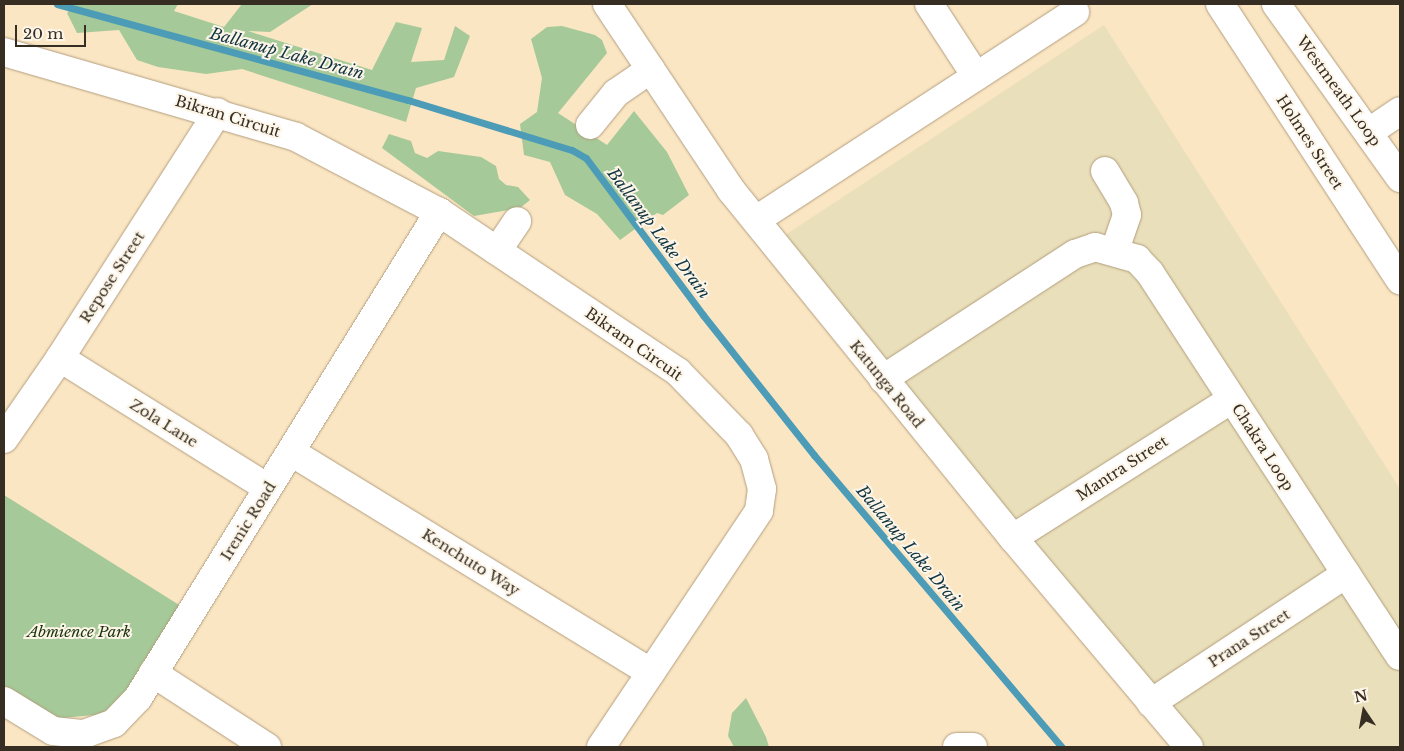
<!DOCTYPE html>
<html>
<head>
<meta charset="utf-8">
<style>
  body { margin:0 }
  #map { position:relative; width:1404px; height:751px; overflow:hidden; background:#fbe6c4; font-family:"Libre Baskerville",serif }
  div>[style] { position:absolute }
  .green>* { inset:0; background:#a5c998 }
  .sand>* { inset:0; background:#e9dfba }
  .stream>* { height:7px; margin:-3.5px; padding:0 3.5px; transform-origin:3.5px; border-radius:3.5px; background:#4c9cb7 }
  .roads { filter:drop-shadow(0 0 1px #b29e7f) drop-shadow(0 0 1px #b29e7f) }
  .minor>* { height:28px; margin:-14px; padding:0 14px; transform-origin:14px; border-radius:14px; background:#fff }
  .major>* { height:28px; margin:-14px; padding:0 14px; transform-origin:14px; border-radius:14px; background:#fff }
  span { translate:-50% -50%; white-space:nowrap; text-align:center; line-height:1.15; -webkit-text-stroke:4px #fdf5e8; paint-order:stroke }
  .street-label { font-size:15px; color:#362e22 }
  .park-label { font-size:15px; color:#18330c; font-style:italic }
  .water-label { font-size:16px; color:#0e3440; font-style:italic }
  .frame { position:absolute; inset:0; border:5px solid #362e22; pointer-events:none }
  .north { position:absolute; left:1339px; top:686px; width:50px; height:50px; -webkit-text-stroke:4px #fdf5e8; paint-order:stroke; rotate:348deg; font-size:14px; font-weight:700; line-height:20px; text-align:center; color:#362e22 }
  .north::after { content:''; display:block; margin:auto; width:18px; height:22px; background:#362e22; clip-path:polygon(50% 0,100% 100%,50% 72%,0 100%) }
  .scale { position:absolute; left:15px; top:25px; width:71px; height:22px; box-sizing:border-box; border:2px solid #362e22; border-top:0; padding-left:6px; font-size:15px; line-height:18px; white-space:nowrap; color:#362e22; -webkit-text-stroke:4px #fdf5e8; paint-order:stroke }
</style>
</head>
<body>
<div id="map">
  <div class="green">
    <div style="clip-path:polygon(75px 4px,178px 4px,174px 11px,224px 27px,242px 4px,313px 4px,270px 32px,248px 31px,372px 70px,396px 22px,422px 28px,411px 62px,444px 60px,455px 26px,470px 36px,454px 77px,416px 88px,406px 122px,242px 69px,206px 74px,158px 67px,137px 60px,119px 30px,77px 33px,67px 13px)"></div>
    <div style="clip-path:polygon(562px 26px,595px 35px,602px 40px,607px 53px,558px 113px,607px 145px,634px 111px,667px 152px,689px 195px,663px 215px,657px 213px,620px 240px,597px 214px,565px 195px,550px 162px,524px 155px,520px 124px,537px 112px,542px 78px,531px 39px,547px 27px)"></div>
    <div style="clip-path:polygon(389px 134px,411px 141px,415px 153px,427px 158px,438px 151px,481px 157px,496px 166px,499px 179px,506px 185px,518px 187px,530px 200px,520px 208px,474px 216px,382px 148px)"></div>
    <div style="clip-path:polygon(4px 495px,184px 608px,127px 697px,105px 714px,51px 719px,4px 687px)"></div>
    <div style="clip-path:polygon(746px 698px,766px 737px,769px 747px,734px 747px,728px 736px,732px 713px)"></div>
  </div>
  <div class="sand">
    <div style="clip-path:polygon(1104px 25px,1400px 489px,1400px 747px,1183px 747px,767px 247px)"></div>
  </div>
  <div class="stream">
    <div style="left:57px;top:4px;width:364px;rotate:15.3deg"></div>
    <div style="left:408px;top:100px;width:171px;rotate:17deg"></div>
    <div style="left:572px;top:150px;width:16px;rotate:30deg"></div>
    <div style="left:586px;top:158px;width:196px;rotate:53.3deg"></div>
    <div style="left:703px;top:315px;width:179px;rotate:51.6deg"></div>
    <div style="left:814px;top:455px;width:383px;rotate:49.7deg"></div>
  </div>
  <div class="roads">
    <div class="minor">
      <div style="left:607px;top:4px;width:224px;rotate:56.3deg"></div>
      <div style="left:731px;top:190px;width:448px;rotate:51deg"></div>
      <div style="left:1013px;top:538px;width:273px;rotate:49.9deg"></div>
      <div style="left:929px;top:4px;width:86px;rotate:56.9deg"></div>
      <div style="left:1276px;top:4px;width:214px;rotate:54.5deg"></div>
      <div style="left:4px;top:52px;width:304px;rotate:16.2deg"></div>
      <div style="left:296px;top:137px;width:161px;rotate:27.7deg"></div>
      <div style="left:439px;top:212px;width:288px;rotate:33.8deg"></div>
      <div style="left:678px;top:372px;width:88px;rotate:45.9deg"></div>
      <div style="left:739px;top:435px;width:28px;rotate:58deg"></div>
      <div style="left:754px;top:459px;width:31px;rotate:75deg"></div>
      <div style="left:762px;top:489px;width:22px;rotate:98deg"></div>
      <div style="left:759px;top:511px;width:284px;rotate:123.8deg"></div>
      <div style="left:590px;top:125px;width:41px;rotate:-50.9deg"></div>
      <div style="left:616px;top:93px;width:42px;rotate:-34.4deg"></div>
      <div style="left:1369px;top:132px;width:37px;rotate:-34deg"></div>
      <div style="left:1105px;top:171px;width:37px;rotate:59deg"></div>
      <div style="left:1124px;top:203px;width:12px;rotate:76deg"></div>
      <div style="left:1127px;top:215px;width:37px;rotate:109deg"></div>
      <div style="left:756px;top:220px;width:381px;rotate:-33.1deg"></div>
      <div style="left:497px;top:251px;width:36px;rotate:-56deg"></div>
      <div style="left:60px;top:358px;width:245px;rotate:32deg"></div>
      <div style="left:883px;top:379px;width:229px;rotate:-33.1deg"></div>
      <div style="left:1075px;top:254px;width:21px;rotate:-19deg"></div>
      <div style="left:1095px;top:247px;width:44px;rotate:15.9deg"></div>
      <div style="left:1137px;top:259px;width:19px;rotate:47deg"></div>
      <div style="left:1150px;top:273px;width:457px;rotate:56.9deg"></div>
      <div style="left:4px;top:439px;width:98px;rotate:-55.3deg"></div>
      <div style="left:60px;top:358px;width:292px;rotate:-57.3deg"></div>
      <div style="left:291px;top:452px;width:422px;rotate:31.5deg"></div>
      <div style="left:1013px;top:538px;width:259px;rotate:-32.4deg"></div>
      <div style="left:153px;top:673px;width:136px;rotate:33deg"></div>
      <div style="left:4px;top:701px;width:57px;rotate:31.5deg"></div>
      <div style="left:53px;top:731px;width:31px;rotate:6deg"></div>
      <div style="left:84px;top:734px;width:32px;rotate:-20deg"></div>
      <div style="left:114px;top:723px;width:35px;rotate:-46deg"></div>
      <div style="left:138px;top:698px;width:572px;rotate:-58.23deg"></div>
      <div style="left:1151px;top:703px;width:234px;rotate:-33.5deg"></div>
      <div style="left:957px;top:747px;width:16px"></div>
    </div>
    <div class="major">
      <div style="left:1220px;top:4px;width:330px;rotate:56.9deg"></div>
    </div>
  </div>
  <div class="street-label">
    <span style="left:1339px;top:91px;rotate:54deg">Westmeath Loop</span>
    <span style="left:228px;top:116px;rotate:17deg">Bikran Circuit</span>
    <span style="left:1310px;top:142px;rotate:57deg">Holmes Street</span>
    <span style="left:112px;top:277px;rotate:-57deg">Repose Street</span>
    <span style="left:634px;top:344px;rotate:35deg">Bikram Circuit</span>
    <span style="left:887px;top:384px;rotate:51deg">Katunga Road</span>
    <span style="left:164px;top:423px;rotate:32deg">Zola Lane</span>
    <span style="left:1263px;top:447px;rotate:57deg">Chakra Loop</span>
    <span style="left:1122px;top:468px;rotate:-33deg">Mantra Street</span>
    <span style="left:248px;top:521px;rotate:-58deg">Irenic Road</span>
    <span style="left:471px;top:562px;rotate:32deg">Kenchuto Way</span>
    <span style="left:1249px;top:638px;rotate:-33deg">Prana Street</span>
  </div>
  <div class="park-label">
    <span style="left:79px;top:632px">Abmience Park</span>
  </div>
  <div class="water-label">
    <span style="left:287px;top:53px;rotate:15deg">Ballanup Lake Drain</span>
    <span style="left:659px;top:233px;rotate:53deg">Ballanup Lake Drain</span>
    <span style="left:911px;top:548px;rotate:50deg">Ballanup Lake Drain</span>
  </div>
  <div class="frame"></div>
  <div class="north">N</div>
  <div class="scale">20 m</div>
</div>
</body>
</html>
